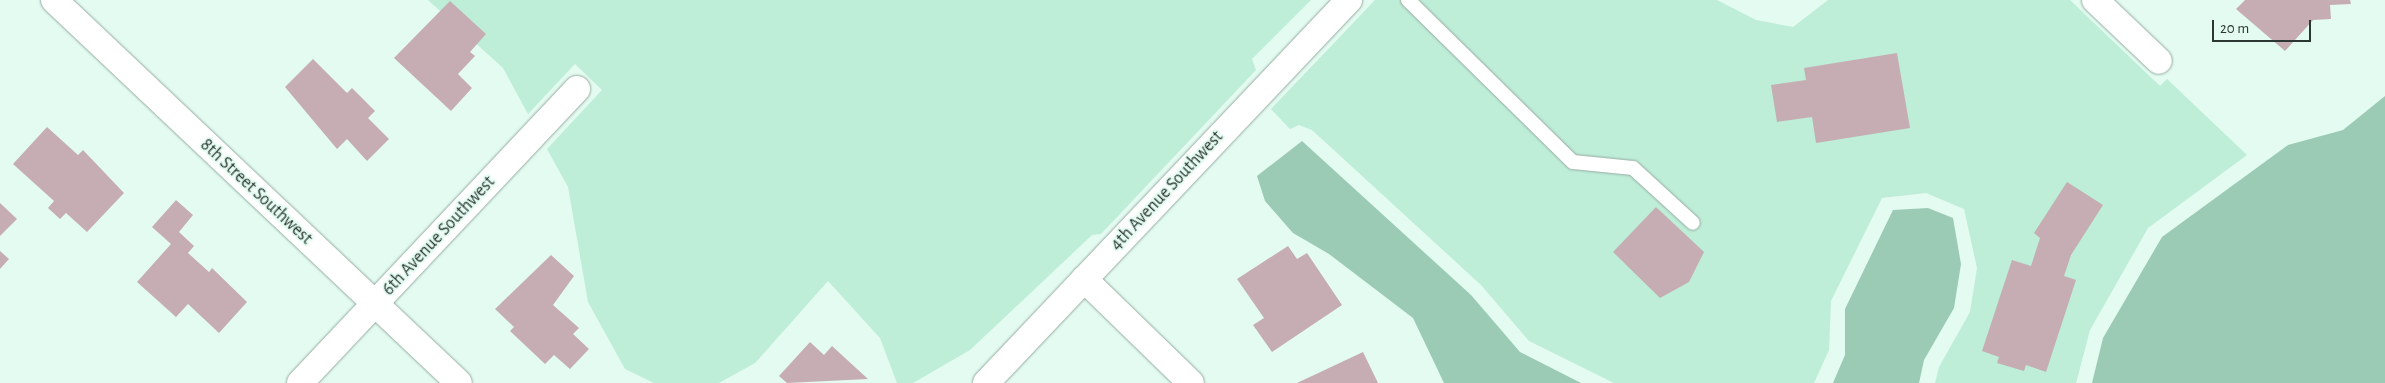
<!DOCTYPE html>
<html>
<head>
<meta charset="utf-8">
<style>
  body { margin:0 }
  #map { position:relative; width:2385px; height:383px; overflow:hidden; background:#e3fbf0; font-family:"Alegreya Sans",sans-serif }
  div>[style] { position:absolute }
  .green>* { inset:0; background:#beedd8 }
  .water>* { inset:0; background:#9bcab5 }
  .building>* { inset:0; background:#c6adb3 }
  .roads { filter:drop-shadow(0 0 1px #96aca2) drop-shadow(0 0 1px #96aca2) }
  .service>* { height:14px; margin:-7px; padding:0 7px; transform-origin:7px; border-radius:7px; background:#fff }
  .minor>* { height:26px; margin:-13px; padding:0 13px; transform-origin:13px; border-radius:13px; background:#fff }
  span { translate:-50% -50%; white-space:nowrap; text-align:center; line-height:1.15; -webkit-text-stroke:4px #e3fbf0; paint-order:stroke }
  .street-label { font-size:18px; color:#2c3632 }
  .scale { position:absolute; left:2212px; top:20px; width:99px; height:22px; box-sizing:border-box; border:2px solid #2c3632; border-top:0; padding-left:6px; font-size:15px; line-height:18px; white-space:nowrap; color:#2c3632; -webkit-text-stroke:4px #e3fbf0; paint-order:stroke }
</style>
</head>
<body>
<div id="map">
  <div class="green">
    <div style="clip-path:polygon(428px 0,1311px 0,1252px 59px,1256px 70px,1101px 234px,1092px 235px,970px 350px,913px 383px,897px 383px,880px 338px,828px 281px,755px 363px,719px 383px,654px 383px,625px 369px,588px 302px,568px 187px,547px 149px,602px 90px,575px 64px,528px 114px,503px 68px)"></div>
    <div style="clip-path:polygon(1375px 0,1717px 0,1756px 20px,1793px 27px,1828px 0,2070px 0,2160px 86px,2167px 79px,2247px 155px,2148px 228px,2090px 330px,2076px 383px,1935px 383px,1939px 367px,1970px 312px,1977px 268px,1964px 209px,1926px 193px,1882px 198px,1831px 301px,1829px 350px,1814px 383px,1614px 383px,1529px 341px,1481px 285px,1312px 130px,1299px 125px,1290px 129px,1271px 109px)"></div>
  </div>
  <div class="water">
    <div style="clip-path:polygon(2385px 96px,2385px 383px,2092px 383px,2103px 338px,2162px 237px,2288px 145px,2343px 130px)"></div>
    <div style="clip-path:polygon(1302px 141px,1471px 295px,1520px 352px,1581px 383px,1444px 383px,1413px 318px,1329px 254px,1293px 233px,1265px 201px,1257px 176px)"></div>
    <div style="clip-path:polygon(1928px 208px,1953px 218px,1961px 264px,1954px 308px,1924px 360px,1919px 383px,1833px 383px,1845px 355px,1845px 309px,1893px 210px)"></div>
  </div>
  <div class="building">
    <div style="clip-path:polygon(2245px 0,2350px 0,2351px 4px,2330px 5px,2331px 19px,2313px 20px,2285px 51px,2236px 9px)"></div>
    <div style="clip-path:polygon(450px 1px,486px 34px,470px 52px,475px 56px,458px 74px,472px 88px,451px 111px,394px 58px)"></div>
    <div style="clip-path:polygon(1897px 53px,1910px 128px,1816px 143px,1812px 117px,1777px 122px,1771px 85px,1806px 80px,1804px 68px)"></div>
    <div style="clip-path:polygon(313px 59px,347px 93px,352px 88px,375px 111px,368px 118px,389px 139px,367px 161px,347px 139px,337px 149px,285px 87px)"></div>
    <div style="clip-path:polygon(47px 127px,78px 155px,83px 150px,124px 193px,87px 232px,66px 213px,60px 219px,48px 208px,54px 201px,13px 164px)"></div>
    <div style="clip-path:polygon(2067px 182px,2103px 205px,2071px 255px,2064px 276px,2076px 280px,2046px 372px,2026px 365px,2024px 371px,1997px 363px,1999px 357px,1982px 351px,2012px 260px,2031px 266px,2040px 238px,2034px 233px)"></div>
    <div style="clip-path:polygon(176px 200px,193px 215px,179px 232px,194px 246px,188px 253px,209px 272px,212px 268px,247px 302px,219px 333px,188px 304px,176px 317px,137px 282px,171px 244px,152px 227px)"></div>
    <div style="clip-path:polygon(0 203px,17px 219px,0 236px)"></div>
    <div style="clip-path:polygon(1656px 207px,1704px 252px,1689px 282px,1660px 298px,1613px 252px)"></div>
    <div style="clip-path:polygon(1288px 246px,1297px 259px,1307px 253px,1342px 305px,1272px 352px,1253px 325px,1264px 318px,1237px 279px)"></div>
    <div style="clip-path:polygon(0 251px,9px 259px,0 269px)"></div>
    <div style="clip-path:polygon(551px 255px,574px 276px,553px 305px,579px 328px,573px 334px,589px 349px,570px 369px,554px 355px,545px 364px,510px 331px,514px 327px,495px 309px)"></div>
    <div style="clip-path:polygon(810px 342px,824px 355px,832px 346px,868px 379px,787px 383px,779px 376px)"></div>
    <div style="clip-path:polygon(1363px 352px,1378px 383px,1297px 383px)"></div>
  </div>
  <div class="roads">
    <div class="service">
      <div style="left:1408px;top:0;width:231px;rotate:44.5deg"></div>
      <div style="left:1573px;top:162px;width:60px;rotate:5.7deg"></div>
      <div style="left:1633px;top:168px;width:81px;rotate:42.5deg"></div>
    </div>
    <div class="minor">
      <div style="left:54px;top:0;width:557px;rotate:43.4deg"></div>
      <div style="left:2095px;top:0;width:88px;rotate:43.6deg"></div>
      <div style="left:1084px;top:279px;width:149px;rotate:44.2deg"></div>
      <div style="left:300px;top:383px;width:404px;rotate:-46.7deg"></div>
      <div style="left:986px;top:383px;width:528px;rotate:-46.54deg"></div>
    </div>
  </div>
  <div class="street-label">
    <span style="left:1167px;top:191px;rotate:-47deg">4th Avenue Southwest</span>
    <span style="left:256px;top:192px;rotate:43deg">8th Street Southwest</span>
    <span style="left:439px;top:236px;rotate:-47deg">6th Avenue Southwest</span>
  </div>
  <div class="scale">20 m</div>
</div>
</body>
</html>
